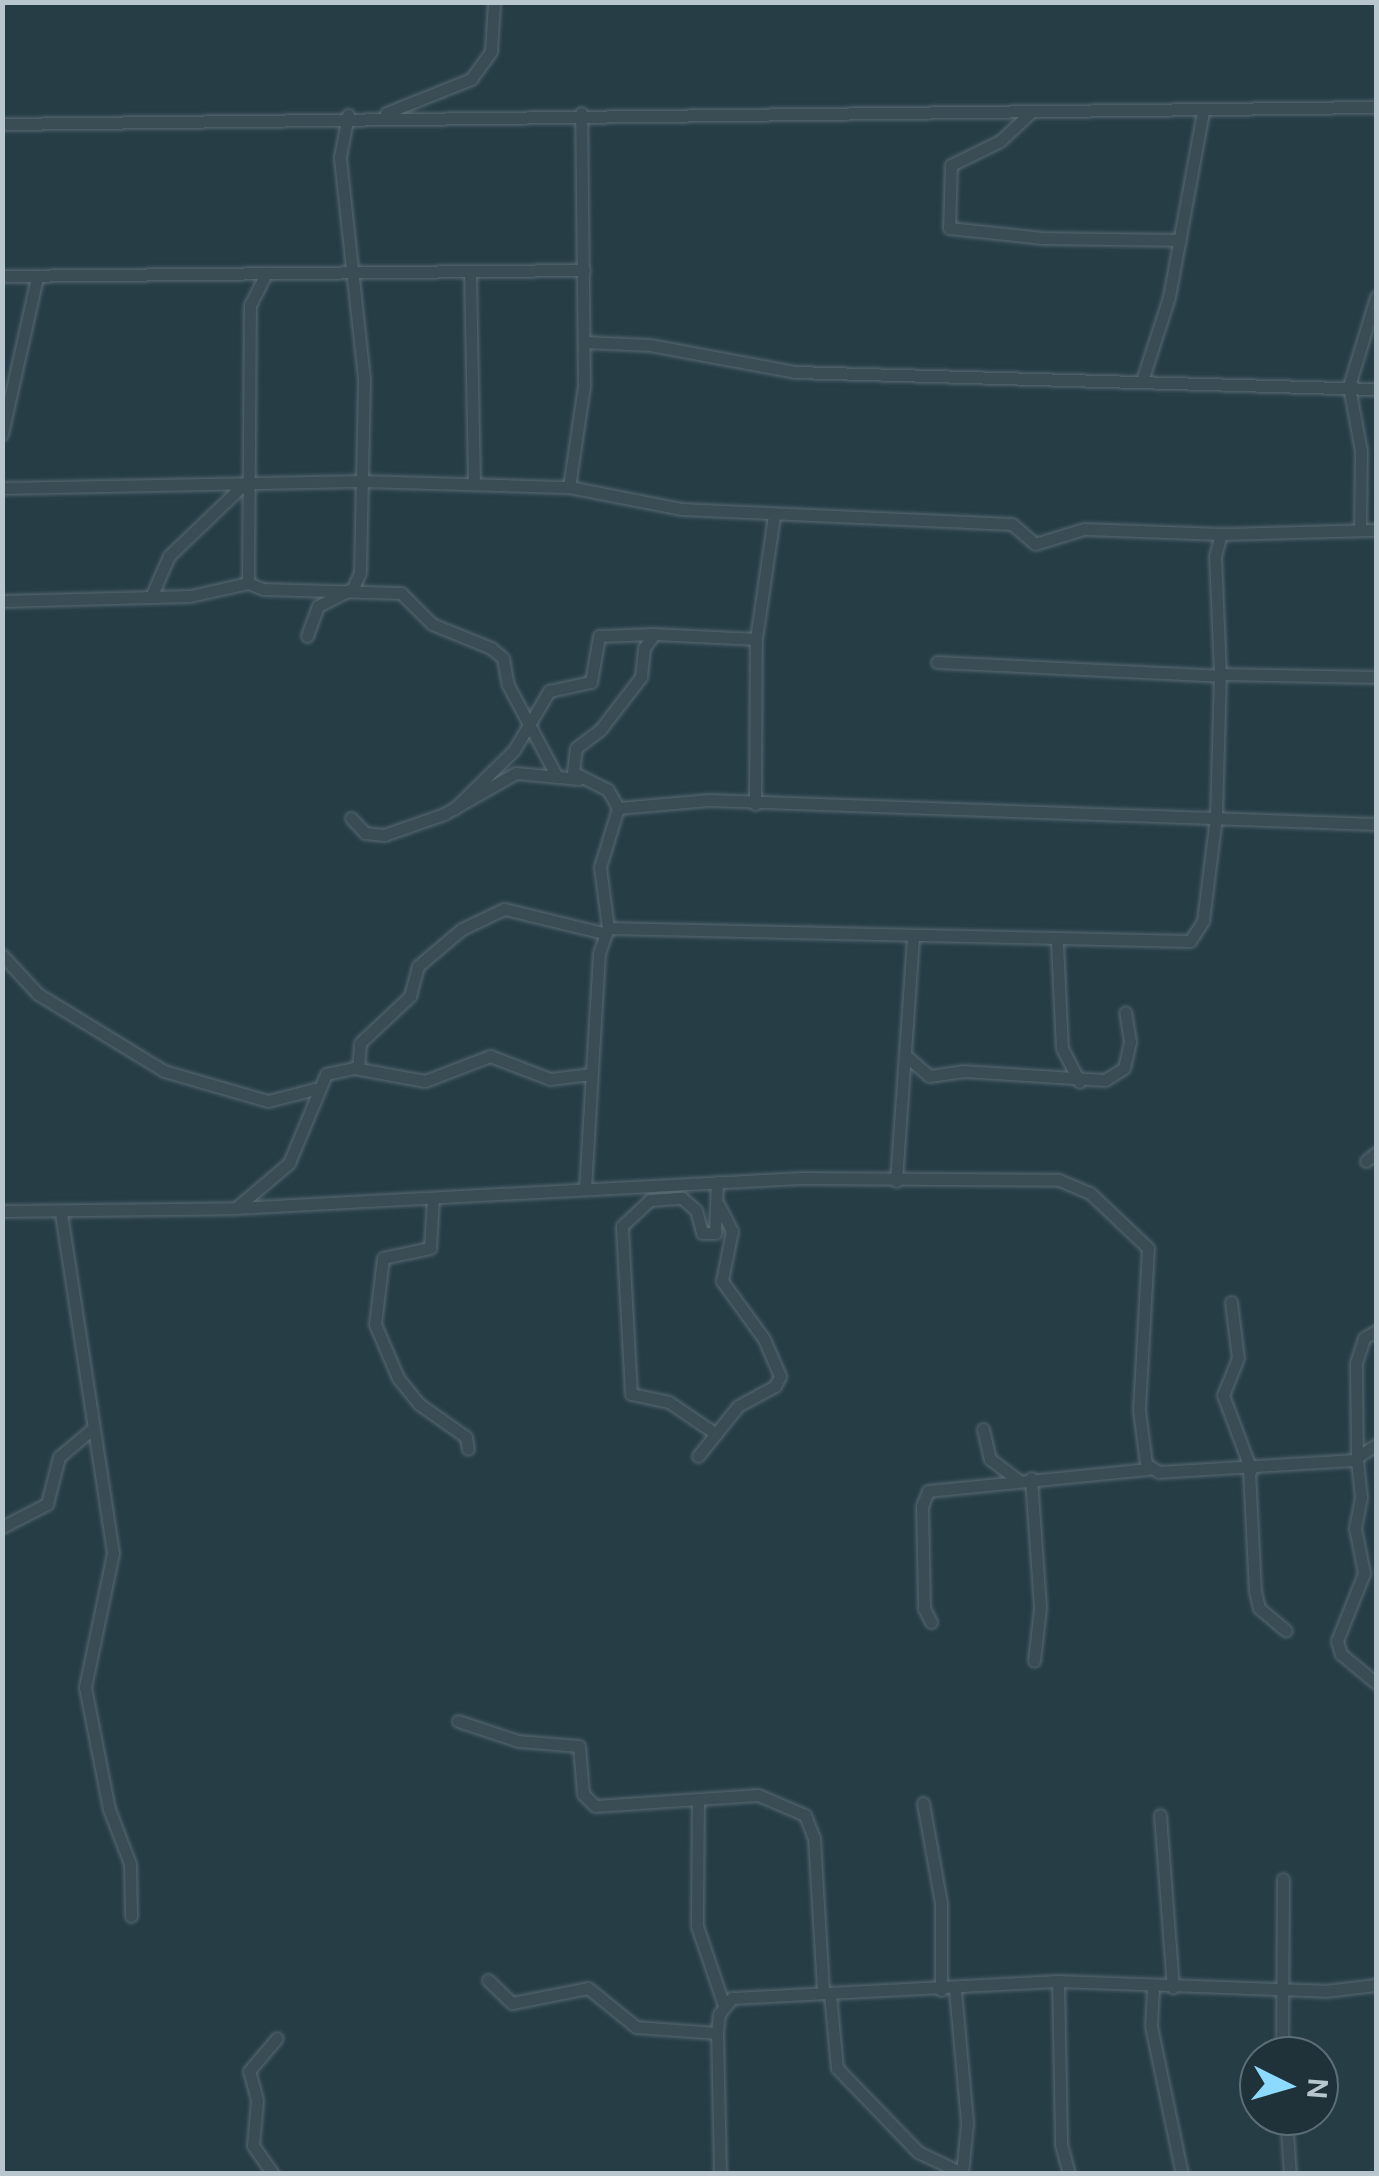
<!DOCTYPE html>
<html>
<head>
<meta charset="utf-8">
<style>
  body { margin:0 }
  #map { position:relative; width:1379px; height:2176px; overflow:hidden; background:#263d46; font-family:"DM Sans",sans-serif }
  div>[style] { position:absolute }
  .roads { filter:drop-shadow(0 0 2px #596a72) drop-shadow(0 0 2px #596a72) }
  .street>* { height:11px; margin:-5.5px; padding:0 5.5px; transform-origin:5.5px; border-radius:5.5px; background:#3a4d55 }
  span { translate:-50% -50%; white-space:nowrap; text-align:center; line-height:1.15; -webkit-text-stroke:8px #1f323a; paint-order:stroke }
  .frame { position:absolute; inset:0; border:5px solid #b8c7ce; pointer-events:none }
  .north { position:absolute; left:1239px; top:2036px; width:100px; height:100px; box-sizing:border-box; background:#1f323a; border:2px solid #5c6e75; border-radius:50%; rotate:95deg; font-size:28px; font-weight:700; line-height:40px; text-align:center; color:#b8c7ce }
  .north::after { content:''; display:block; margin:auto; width:35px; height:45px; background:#8cdbff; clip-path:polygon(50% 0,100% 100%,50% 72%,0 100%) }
</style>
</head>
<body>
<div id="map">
  <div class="roads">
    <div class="street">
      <div style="left:386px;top:113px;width:92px;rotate:-21.8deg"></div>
      <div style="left:471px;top:79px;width:34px;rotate:-54deg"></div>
      <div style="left:491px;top:51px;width:49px;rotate:-86.5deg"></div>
      <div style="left:1030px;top:113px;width:41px;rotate:137deg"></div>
      <div style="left:1000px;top:141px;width:55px;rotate:153.9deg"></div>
      <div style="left:951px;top:165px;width:63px;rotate:91.8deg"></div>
      <div style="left:949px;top:228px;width:94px;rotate:6.1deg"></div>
      <div style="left:1042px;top:238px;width:138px;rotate:0.8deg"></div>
      <div style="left:2px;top:124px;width:1374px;rotate:-0.71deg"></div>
      <div style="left:470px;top:273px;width:211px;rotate:88.9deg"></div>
      <div style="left:2px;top:276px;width:582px;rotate:-0.59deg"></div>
      <div style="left:584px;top:342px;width:66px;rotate:2.6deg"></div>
      <div style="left:650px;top:345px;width:147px;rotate:10.5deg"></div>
      <div style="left:795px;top:372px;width:581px;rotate:1.68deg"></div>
      <div style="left:1142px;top:381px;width:88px;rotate:-72.2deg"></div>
      <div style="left:1169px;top:297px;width:189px;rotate:-79.6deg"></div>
      <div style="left:2px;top:434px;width:161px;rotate:-77.4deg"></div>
      <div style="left:569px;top:487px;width:102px;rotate:-81.6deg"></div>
      <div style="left:584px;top:386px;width:273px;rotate:-90.6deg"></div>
      <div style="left:2px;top:488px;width:359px;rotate:-1.1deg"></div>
      <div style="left:361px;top:481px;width:208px;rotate:1.7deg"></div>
      <div style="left:569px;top:487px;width:114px;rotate:11.1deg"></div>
      <div style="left:681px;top:509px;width:331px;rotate:2.6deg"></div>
      <div style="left:1012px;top:524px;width:30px;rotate:41deg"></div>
      <div style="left:1035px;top:544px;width:51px;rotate:-17deg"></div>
      <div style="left:1084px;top:529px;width:137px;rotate:2.1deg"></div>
      <div style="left:1360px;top:530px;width:79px;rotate:-89.3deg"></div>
      <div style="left:1361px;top:451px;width:66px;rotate:-100.5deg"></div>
      <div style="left:1349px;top:386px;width:93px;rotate:-73.1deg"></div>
      <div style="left:248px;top:583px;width:16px;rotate:22deg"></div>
      <div style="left:263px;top:589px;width:138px;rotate:1.7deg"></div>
      <div style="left:401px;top:593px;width:44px;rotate:45deg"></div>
      <div style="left:432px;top:624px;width:64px;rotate:22.1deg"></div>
      <div style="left:491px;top:648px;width:16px;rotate:40deg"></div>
      <div style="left:503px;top:658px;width:27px;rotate:80deg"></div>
      <div style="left:508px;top:685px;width:102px;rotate:61.9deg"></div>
      <div style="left:151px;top:597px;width:45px;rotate:-66.3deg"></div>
      <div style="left:169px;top:556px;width:101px;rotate:-43.8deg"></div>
      <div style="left:2px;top:601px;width:188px;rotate:-1.5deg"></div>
      <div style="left:190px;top:596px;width:59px;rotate:-12.6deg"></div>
      <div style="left:248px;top:583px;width:278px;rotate:-89.6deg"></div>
      <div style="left:250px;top:305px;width:36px;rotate:-63deg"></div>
      <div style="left:307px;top:636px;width:32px;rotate:-70deg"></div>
      <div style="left:318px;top:606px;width:39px;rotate:-27deg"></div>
      <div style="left:353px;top:588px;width:17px;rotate:-66deg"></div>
      <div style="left:360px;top:572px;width:193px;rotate:-88.8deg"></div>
      <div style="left:364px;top:379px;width:223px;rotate:-96.2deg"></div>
      <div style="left:340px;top:157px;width:43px;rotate:-79.2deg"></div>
      <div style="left:937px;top:662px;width:283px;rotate:2.8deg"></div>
      <div style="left:1220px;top:674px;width:156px;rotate:1.1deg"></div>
      <div style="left:755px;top:804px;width:165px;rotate:-89.7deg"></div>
      <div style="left:756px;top:639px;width:124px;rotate:-81.7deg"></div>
      <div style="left:618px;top:808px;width:91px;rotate:-5deg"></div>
      <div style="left:709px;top:800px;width:667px;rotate:2.06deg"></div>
      <div style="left:454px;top:809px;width:84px;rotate:-44.5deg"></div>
      <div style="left:514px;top:750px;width:69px;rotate:-59.3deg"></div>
      <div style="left:549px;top:691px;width:43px;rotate:-12.1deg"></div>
      <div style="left:591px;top:682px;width:47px;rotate:-80.1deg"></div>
      <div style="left:599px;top:636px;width:55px;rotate:-2.1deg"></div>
      <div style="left:351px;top:818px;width:21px;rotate:47deg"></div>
      <div style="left:365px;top:833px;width:19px;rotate:6deg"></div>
      <div style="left:384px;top:835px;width:64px;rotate:-19.3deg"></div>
      <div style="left:444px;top:814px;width:83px;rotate:-29.7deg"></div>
      <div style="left:516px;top:773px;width:63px;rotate:5.4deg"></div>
      <div style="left:608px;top:928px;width:62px;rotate:-97.5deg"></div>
      <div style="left:600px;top:867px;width:62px;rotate:-73deg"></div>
      <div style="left:618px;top:808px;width:21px;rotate:-119deg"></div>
      <div style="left:608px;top:790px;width:39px;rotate:-153deg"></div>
      <div style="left:573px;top:772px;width:24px;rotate:-83deg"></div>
      <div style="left:576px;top:748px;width:30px;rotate:-37deg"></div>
      <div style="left:600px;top:730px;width:67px;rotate:-52.3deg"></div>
      <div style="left:641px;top:677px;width:29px;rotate:-84deg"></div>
      <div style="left:644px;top:648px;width:17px;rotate:-54deg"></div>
      <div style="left:654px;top:634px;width:102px;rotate:2.8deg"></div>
      <div style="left:1057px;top:943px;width:105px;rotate:87.3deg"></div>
      <div style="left:1062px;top:1048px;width:38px;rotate:63deg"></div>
      <div style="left:2px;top:955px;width:53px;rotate:47.3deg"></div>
      <div style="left:38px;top:994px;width:148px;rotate:31.4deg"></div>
      <div style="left:164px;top:1071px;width:108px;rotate:16.1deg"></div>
      <div style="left:268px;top:1101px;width:49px;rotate:-14.3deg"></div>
      <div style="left:905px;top:1055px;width:32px;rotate:41deg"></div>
      <div style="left:929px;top:1076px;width:34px;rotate:-8deg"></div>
      <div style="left:963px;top:1071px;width:142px;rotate:3.6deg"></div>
      <div style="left:1105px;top:1080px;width:22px;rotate:-32deg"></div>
      <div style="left:1124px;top:1068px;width:27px;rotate:-77deg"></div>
      <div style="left:1130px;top:1042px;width:30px;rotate:-99deg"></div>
      <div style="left:358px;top:1068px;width:25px;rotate:-85deg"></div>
      <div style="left:360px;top:1043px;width:69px;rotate:-43.2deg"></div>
      <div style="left:410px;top:996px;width:31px;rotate:-75deg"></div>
      <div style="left:418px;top:966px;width:57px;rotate:-40.1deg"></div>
      <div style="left:462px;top:929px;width:47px;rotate:-25.5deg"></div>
      <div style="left:504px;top:909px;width:102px;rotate:13.6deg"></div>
      <div style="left:1366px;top:1161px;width:13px;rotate:-39deg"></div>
      <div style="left:896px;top:1181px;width:245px;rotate:-86deg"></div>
      <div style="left:585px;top:1189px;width:236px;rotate:-86.6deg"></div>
      <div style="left:599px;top:953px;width:27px;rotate:-70deg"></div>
      <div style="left:608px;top:928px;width:582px;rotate:1.28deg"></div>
      <div style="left:1190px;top:941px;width:24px;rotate:-57deg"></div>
      <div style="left:1203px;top:921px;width:106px;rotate:-82.9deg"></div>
      <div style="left:1216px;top:816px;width:142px;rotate:-88.4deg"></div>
      <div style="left:1220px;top:674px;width:118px;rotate:-92.4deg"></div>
      <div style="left:1215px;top:556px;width:23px;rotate:-75deg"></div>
      <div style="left:1221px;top:534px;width:155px;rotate:-1.5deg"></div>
      <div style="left:433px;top:1199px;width:49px;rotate:93.5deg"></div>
      <div style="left:430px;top:1248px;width:48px;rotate:168deg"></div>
      <div style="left:383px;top:1258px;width:66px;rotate:96.9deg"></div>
      <div style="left:375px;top:1324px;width:59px;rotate:66.9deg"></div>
      <div style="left:398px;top:1378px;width:33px;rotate:51deg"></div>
      <div style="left:419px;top:1404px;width:57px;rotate:35.1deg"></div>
      <div style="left:466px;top:1437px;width:12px;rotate:81deg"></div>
      <div style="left:236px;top:1208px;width:70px;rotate:-40.3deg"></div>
      <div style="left:289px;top:1163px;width:96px;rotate:-67.4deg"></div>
      <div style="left:326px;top:1074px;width:29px;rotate:-12deg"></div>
      <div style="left:354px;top:1068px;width:72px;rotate:10.4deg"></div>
      <div style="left:425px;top:1081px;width:70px;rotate:-21deg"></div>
      <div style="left:490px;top:1056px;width:64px;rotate:21deg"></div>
      <div style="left:550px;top:1079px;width:41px;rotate:-7deg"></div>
      <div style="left:2px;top:1211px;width:234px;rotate:-0.7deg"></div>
      <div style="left:236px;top:1208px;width:566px;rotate:-3.04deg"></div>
      <div style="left:801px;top:1178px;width:258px;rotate:0.4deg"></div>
      <div style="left:1059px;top:1180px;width:34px;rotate:23deg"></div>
      <div style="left:1090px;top:1193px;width:80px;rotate:43.5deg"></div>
      <div style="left:1148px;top:1248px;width:162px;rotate:93.2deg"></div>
      <div style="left:1139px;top:1410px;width:54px;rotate:82.6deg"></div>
      <div style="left:1146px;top:1464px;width:15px;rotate:32deg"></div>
      <div style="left:1159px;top:1472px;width:198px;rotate:-3.5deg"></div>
      <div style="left:1357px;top:1460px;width:97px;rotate:-90.6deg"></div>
      <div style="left:1356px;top:1363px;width:26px;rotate:-72deg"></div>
      <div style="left:1364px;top:1338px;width:14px;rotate:-30deg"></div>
      <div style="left:61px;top:1213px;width:344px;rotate:81.3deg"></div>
      <div style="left:113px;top:1553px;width:137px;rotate:101.8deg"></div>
      <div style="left:85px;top:1687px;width:124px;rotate:78.9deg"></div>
      <div style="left:109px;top:1809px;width:59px;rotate:69.1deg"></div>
      <div style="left:130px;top:1864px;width:52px;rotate:88.9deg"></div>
      <div style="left:1231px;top:1302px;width:56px;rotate:82.9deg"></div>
      <div style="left:1238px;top:1358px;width:40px;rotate:112deg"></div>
      <div style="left:1223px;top:1395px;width:80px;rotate:69.5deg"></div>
      <div style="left:983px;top:1429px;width:31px;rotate:77deg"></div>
      <div style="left:990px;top:1459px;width:34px;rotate:37deg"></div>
      <div style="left:716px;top:1434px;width:57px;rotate:-145.8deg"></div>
      <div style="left:669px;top:1402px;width:39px;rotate:-168deg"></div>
      <div style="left:631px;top:1394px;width:168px;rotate:-93.1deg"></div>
      <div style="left:622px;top:1226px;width:38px;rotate:-43deg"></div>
      <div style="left:650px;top:1200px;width:32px;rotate:-4deg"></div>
      <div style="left:682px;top:1198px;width:18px;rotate:41deg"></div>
      <div style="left:696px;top:1210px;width:24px;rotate:75deg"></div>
      <div style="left:702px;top:1233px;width:13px"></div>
      <div style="left:715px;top:1233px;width:51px;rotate:-87.8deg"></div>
      <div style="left:698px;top:1456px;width:64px;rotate:-51.3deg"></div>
      <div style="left:738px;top:1406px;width:42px;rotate:-28.4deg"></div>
      <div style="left:775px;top:1386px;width:11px;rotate:-63deg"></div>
      <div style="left:780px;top:1376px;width:40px;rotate:-113.4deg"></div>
      <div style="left:764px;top:1339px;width:72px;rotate:-125.9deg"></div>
      <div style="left:722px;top:1281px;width:51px;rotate:-78.7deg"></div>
      <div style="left:732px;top:1231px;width:29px;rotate:-117deg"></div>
      <div style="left:1359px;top:1456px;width:20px;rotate:-33deg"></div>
      <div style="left:1357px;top:1460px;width:37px;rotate:84deg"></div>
      <div style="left:1361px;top:1497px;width:32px;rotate:101deg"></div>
      <div style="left:1355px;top:1528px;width:46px;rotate:78.7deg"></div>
      <div style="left:1364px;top:1573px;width:73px;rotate:111.7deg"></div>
      <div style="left:1337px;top:1641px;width:14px;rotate:73deg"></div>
      <div style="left:1341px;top:1654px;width:45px;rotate:39.6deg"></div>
      <div style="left:1249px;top:1470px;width:121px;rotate:87.2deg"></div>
      <div style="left:1255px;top:1591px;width:17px;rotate:77deg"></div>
      <div style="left:1259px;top:1608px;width:35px;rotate:40deg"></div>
      <div style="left:1031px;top:1478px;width:130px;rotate:86deg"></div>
      <div style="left:1040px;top:1608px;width:53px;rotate:96.5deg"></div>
      <div style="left:2px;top:1527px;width:51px;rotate:-27.1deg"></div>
      <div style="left:47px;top:1504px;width:49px;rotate:-75.7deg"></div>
      <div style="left:59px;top:1457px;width:42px;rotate:-40.2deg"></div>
      <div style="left:931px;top:1622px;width:16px;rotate:-117deg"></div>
      <div style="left:924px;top:1608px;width:102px;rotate:-91.1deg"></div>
      <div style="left:922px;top:1506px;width:16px;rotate:-68deg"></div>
      <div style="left:928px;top:1491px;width:221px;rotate:-5.7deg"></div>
      <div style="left:458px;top:1721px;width:63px;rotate:18.4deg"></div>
      <div style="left:518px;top:1741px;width:61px;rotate:4.7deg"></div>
      <div style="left:579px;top:1746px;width:48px;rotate:85.2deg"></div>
      <div style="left:583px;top:1794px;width:17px;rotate:45deg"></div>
      <div style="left:595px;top:1806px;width:163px;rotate:-3.9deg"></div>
      <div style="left:758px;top:1795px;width:51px;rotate:23.1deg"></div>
      <div style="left:805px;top:1815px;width:25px;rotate:69deg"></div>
      <div style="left:814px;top:1838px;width:153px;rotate:86.6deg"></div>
      <div style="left:698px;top:1799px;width:127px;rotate:90.5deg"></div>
      <div style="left:697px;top:1926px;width:81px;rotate:71.3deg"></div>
      <div style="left:923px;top:1803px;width:102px;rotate:79.8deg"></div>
      <div style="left:941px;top:1903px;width:87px;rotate:90deg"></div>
      <div style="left:1160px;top:1815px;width:173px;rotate:85.7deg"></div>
      <div style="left:488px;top:1980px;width:33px;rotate:44deg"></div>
      <div style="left:512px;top:2003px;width:77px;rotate:-11.2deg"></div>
      <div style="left:588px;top:1988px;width:62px;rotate:39.1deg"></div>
      <div style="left:636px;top:2027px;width:81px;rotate:4.2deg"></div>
      <div style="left:1058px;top:1981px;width:163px;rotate:88.9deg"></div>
      <div style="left:1061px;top:2144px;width:31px;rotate:75deg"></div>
      <div style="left:1153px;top:1988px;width:38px;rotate:93deg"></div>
      <div style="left:1151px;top:2026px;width:151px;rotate:78.2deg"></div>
      <div style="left:955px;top:1990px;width:134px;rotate:84.8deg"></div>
      <div style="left:967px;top:2123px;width:51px;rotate:95.6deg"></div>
      <div style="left:830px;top:1994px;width:74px;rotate:84.6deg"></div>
      <div style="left:837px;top:2068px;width:117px;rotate:46deg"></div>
      <div style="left:918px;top:2152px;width:49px;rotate:25.5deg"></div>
      <div style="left:1282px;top:2056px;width:177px;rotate:-89.7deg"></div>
      <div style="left:1286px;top:2116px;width:58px;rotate:86.1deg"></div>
      <div style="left:273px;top:2174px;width:35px;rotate:-125deg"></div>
      <div style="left:253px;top:2145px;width:45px;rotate:-84.9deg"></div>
      <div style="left:257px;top:2100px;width:30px;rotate:-105deg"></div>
      <div style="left:249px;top:2071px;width:43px;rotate:-49.7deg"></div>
      <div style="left:720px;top:2174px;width:141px;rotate:-91.2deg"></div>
      <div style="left:717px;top:2033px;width:19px;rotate:-84deg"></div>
      <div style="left:719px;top:2014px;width:21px;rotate:-51deg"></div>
      <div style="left:732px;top:1998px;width:326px;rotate:-3deg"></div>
      <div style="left:1058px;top:1981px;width:267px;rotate:2.1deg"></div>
      <div style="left:1325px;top:1991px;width:51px;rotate:-6.7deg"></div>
    </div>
  </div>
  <div class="frame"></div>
  <div class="north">N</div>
</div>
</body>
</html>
